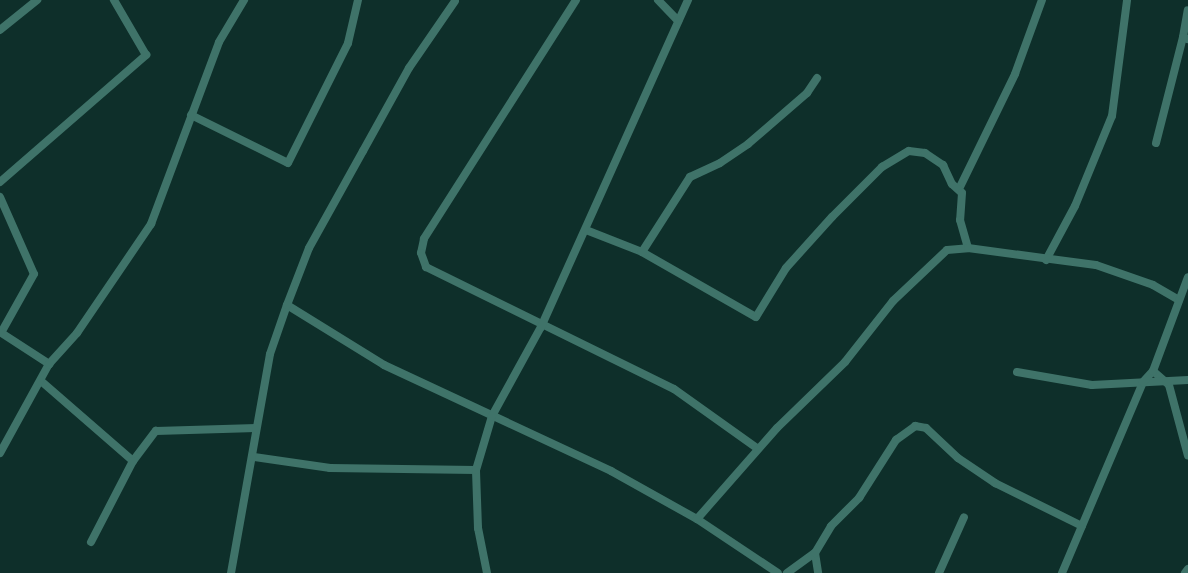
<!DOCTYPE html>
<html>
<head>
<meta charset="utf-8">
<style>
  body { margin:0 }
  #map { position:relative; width:1188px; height:573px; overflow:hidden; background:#0e2f2a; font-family:Poppins,sans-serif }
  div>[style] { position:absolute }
  .street>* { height:8px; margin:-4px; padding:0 4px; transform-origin:4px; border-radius:4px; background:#3f7369 }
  span { translate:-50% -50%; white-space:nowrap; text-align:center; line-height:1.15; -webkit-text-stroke:6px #0e2f2a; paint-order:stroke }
</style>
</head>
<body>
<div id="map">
  <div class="street">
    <div style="left:576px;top:0;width:283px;rotate:122.5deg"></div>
    <div style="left:424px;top:239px;width:14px;rotate:102deg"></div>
    <div style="left:421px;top:253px;width:15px;rotate:70deg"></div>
    <div style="left:426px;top:267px;width:276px;rotate:26.2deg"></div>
    <div style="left:674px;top:389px;width:103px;rotate:35.5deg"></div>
    <div style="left:658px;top:0;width:29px;rotate:46deg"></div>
    <div style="left:0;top:30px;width:48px;rotate:-39deg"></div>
    <div style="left:1187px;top:39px;width:4px;rotate:-153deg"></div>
    <div style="left:1183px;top:37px;width:27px;rotate:-80deg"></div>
    <div style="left:191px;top:115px;width:108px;rotate:26.3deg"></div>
    <div style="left:288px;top:163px;width:134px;rotate:-63.4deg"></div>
    <div style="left:348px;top:43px;width:44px;rotate:-76.9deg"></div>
    <div style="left:1156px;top:143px;width:109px;rotate:-75.7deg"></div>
    <div style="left:0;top:182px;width:194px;rotate:-41deg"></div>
    <div style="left:146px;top:55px;width:64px;rotate:-120.2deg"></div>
    <div style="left:959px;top:189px;width:128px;rotate:-64deg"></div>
    <div style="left:1015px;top:74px;width:79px;rotate:-70deg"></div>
    <div style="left:0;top:197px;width:84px;rotate:66.2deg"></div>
    <div style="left:34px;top:274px;width:65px;rotate:119.3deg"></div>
    <div style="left:586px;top:230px;width:60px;rotate:21.4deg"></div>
    <div style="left:642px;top:252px;width:131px;rotate:29.7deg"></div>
    <div style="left:756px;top:317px;width:57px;rotate:-58.5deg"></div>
    <div style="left:786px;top:268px;width:69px;rotate:-48deg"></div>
    <div style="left:832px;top:217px;width:71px;rotate:-45deg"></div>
    <div style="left:882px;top:167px;width:31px;rotate:-31deg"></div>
    <div style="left:909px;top:151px;width:16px;rotate:7deg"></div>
    <div style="left:925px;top:153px;width:22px;rotate:34deg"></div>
    <div style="left:943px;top:165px;width:21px;rotate:65deg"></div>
    <div style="left:952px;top:184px;width:13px;rotate:42deg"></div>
    <div style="left:962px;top:193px;width:27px;rotate:94deg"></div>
    <div style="left:960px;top:220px;width:29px;rotate:74deg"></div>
    <div style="left:642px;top:252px;width:89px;rotate:-57.4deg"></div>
    <div style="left:690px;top:177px;width:33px;rotate:-25deg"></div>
    <div style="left:720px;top:163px;width:34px;rotate:-34deg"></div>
    <div style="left:748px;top:144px;width:78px;rotate:-40.8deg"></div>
    <div style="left:807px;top:93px;width:18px;rotate:-56deg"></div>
    <div style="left:1046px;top:260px;width:61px;rotate:-61.8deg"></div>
    <div style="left:1075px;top:206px;width:97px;rotate:-67.7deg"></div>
    <div style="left:1112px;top:116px;width:117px;rotate:-82.6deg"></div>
    <div style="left:287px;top:305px;width:114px;rotate:31.7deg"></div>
    <div style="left:384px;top:365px;width:251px;rotate:25deg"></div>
    <div style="left:611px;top:471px;width:98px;rotate:29.2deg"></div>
    <div style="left:697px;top:519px;width:97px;rotate:33.7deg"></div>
    <div style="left:0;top:332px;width:59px;rotate:33.1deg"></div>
    <div style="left:1153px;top:371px;width:21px;rotate:41deg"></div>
    <div style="left:1169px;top:385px;width:73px;rotate:75deg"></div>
    <div style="left:1017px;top:372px;width:76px;rotate:9.8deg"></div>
    <div style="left:1092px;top:385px;width:96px;rotate:-3deg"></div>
    <div style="left:41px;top:381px;width:122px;rotate:41deg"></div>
    <div style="left:133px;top:461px;width:38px;rotate:-53deg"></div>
    <div style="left:156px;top:431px;width:100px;rotate:-1.7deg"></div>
    <div style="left:0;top:453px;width:102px;rotate:-61.2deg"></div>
    <div style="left:49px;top:364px;width:42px;rotate:-47.9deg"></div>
    <div style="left:77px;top:333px;width:132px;rotate:-55.8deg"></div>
    <div style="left:151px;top:224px;width:194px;rotate:-69.5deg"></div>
    <div style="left:219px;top:42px;width:49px;rotate:-59.2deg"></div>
    <div style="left:254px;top:457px;width:77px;rotate:8.2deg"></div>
    <div style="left:330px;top:468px;width:146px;rotate:0.8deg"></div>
    <div style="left:697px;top:519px;width:121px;rotate:-48.7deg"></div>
    <div style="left:777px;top:428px;width:95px;rotate:-44.1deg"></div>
    <div style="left:845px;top:362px;width:78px;rotate:-51.8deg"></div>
    <div style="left:893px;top:301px;width:74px;rotate:-43.4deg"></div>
    <div style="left:947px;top:250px;width:21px;rotate:-5deg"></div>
    <div style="left:968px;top:248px;width:129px;rotate:7.6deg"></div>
    <div style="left:1096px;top:265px;width:60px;rotate:19.3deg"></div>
    <div style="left:1153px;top:285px;width:30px;rotate:30deg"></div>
    <div style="left:91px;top:542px;width:91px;rotate:-62.6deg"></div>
    <div style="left:815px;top:553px;width:20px;rotate:81deg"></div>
    <div style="left:231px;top:573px;width:222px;rotate:-79.9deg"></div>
    <div style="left:270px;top:354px;width:52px;rotate:-70.9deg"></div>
    <div style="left:287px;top:305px;width:61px;rotate:-68.9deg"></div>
    <div style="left:309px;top:248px;width:111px;rotate:-60.9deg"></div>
    <div style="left:363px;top:151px;width:95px;rotate:-61deg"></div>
    <div style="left:409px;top:68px;width:81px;rotate:-55.5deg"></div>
    <div style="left:487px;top:573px;width:46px;rotate:-101.3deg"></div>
    <div style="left:478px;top:528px;width:58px;rotate:-92deg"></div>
    <div style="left:476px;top:470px;width:56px;rotate:-73.5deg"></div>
    <div style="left:492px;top:416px;width:102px;rotate:-61.2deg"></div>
    <div style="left:541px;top:327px;width:359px;rotate:-65.8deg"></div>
    <div style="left:787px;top:573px;width:34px;rotate:-36deg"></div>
    <div style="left:815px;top:553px;width:31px;rotate:-59deg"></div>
    <div style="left:831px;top:526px;width:40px;rotate:-45deg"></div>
    <div style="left:859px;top:498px;width:69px;rotate:-57.5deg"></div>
    <div style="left:896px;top:440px;width:24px;rotate:-36deg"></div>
    <div style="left:915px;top:426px;width:11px;rotate:10deg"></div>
    <div style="left:926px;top:428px;width:44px;rotate:43.2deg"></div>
    <div style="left:958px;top:458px;width:45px;rotate:34deg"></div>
    <div style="left:995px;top:483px;width:97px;rotate:26.3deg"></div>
    <div style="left:939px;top:573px;width:61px;rotate:-65.9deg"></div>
    <div style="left:1062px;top:573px;width:207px;rotate:-67deg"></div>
    <div style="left:1143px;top:382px;width:15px;rotate:-48deg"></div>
    <div style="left:1153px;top:371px;width:100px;rotate:-69.6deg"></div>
    <div style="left:1185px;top:573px;width:5px;rotate:-53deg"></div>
  </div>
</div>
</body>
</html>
